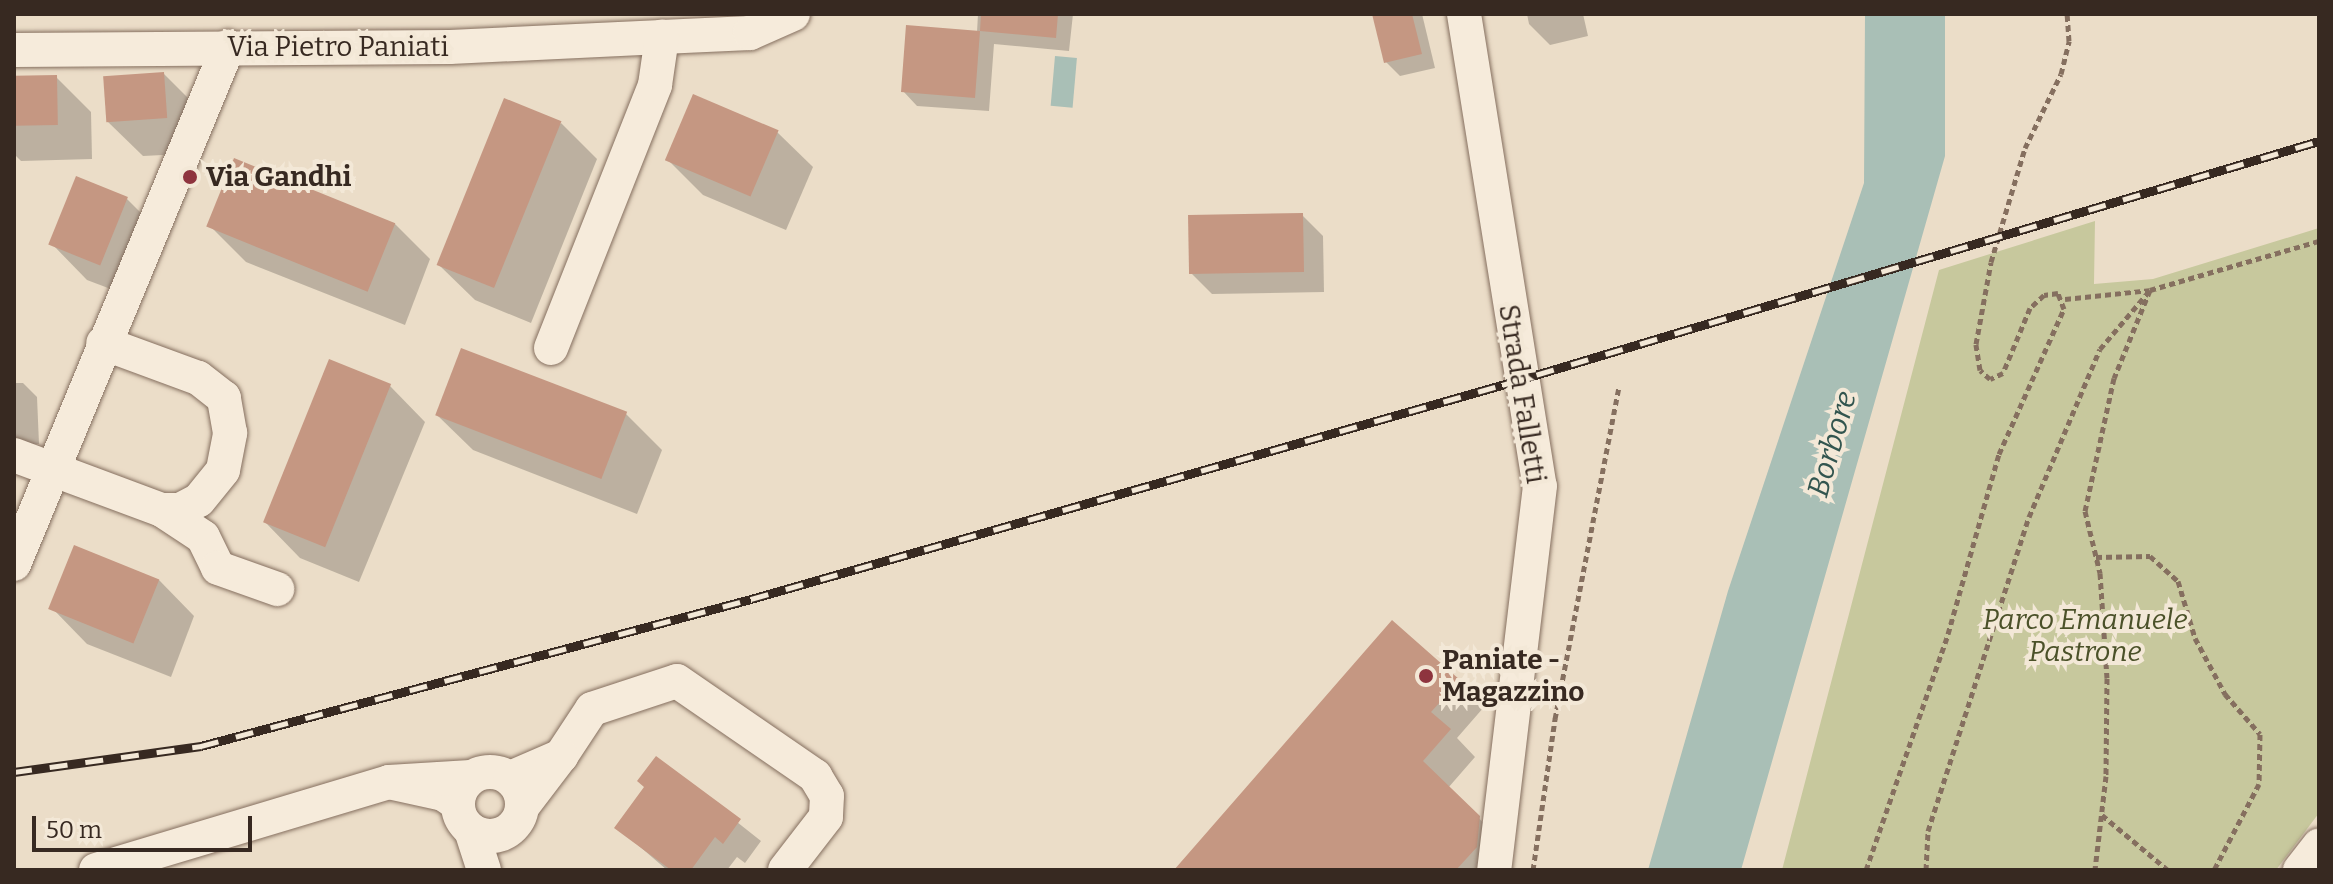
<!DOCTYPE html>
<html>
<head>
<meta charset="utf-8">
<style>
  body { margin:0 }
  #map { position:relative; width:2333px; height:884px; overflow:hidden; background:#ebddc8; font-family:Bitter,serif }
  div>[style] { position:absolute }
  .green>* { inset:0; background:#c7c89d }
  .water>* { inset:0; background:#a9bfb6; transform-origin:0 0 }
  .shadow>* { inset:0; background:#0003 }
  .building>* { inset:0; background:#c59782; transform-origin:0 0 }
  .path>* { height:5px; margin-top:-2.5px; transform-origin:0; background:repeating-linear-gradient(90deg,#856f5f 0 6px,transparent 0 10px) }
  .roads { filter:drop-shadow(0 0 2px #856f5f) drop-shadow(0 0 2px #856f5f) }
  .minor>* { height:34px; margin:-17px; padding:0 17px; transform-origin:17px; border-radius:17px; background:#f6ebdb }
  .minor>.ring { margin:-17px; padding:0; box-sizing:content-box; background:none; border:34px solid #f6ebdb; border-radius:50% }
  .rail>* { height:9px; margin-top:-4.5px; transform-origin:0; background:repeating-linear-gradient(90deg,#f3e8d7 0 18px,#372921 0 36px); box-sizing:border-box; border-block:2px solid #372921 }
  .dots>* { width:22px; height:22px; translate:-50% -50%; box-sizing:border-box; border:4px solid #f3e8d7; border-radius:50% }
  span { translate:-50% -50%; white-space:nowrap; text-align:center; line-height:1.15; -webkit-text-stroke:8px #f3e8d7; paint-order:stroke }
  .street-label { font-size:28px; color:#372921 }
  .poi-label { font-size:28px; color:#372921; font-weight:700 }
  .left { translate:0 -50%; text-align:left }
  .park-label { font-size:28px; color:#4b5129; font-style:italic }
  .water-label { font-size:30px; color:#32554f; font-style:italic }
  .frame { position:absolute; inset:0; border:16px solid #372921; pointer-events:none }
  .scale { position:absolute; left:32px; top:816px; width:220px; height:36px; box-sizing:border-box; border:4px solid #372921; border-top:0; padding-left:10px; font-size:24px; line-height:28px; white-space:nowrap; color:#372921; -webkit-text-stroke:6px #f3e8d7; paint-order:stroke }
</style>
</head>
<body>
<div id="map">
  <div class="green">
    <div style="clip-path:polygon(2095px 221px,2094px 284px,2153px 279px,2319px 228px,2319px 813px,2276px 870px,1782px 870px,1939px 270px)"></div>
  </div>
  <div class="water">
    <div style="clip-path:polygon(1865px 14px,1945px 14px,1945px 156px,1741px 870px,1648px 870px,1728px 591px,1864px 183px)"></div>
    <div style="left:1055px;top:56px;width:22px;height:50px;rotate:5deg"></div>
  </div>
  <div class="shadow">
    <div style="clip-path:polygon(978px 14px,1073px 14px,1069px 51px,994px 44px,989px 111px,917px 106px,903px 91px,977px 32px)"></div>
    <div style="clip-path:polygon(1374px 14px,1422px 14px,1435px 68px,1400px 76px,1386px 62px)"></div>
    <div style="clip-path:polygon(1527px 14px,1583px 14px,1588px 36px,1550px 45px,1529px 24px)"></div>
    <div style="clip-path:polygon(164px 74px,199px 109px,202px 153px,143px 156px,107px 121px)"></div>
    <div style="clip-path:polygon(56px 77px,91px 112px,92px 159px,21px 161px,14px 154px,14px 78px)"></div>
    <div style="clip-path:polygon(561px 123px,597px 159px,531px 323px,475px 300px,439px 265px)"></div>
    <div style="clip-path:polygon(777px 132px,813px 167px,786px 230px,703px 195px,668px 160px)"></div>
    <div style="clip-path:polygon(127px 199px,162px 234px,137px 299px,87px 280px,52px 244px)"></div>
    <div style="clip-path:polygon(1302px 215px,1323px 236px,1324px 292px,1212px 294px,1191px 273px)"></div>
    <div style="clip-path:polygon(395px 224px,430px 259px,405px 325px,246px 262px,210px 226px)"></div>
    <div style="clip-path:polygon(14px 383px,23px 383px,37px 397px,39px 444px,14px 444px)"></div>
    <div style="clip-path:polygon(390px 386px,425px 422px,359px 582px,300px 558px,265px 522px)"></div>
    <div style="clip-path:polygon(626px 414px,662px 450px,637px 514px,473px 450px,437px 415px)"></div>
    <div style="clip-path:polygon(159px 580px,194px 616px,171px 677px,87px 644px,52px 608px)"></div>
    <div style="clip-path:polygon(1458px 681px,1484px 707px,1457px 738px,1475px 757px,1448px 788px,1505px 844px,1502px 870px,1176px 870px)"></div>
    <div style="clip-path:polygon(656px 758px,761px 841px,745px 863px,737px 857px,727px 870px,667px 870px,617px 827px,646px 788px)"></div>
  </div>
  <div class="building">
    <div style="clip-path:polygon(981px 14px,1058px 14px,1056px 38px,980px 31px,975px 98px,901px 92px,906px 25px,980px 31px)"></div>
    <div style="clip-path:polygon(1372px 14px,1412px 14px,1422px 54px,1384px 63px)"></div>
    <div style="left:164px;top:72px;width:46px;height:61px;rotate:86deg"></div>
    <div style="left:57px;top:75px;width:50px;height:43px;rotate:89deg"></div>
    <div style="left:693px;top:94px;width:93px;height:72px;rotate:23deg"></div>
    <div style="left:504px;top:98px;width:62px;height:180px;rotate:22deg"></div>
    <div style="left:234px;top:158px;width:174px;height:74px;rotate:22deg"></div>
    <div style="left:76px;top:176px;width:56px;height:74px;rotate:22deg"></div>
    <div style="left:1303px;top:213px;width:59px;height:115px;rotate:89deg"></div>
    <div style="left:461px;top:348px;width:178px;height:72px;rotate:21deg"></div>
    <div style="left:329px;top:359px;width:67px;height:176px;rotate:22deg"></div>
    <div style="left:74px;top:545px;width:92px;height:69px;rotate:22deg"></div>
    <div style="clip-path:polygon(1392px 620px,1460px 680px,1431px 712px,1451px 729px,1423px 761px,1480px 816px,1477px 847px,1456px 870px,1174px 870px)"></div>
    <div style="clip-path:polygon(656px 756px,741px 819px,723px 844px,715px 837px,691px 870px,671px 870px,614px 828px,644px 787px,637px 781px)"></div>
  </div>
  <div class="path">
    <div style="left:2065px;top:299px;width:85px;rotate:-6deg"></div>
    <div style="left:2150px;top:290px;width:95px;rotate:112.2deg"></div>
    <div style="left:2114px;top:378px;width:136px;rotate:102.3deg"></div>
    <div style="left:2085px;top:511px;width:64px;rotate:76.4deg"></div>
    <div style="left:2100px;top:573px;width:105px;rotate:86.2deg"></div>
    <div style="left:2107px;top:678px;width:98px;rotate:90.6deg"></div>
    <div style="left:2106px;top:776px;width:95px;rotate:96.7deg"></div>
    <div style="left:2096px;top:557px;width:54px;rotate:-1.1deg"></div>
    <div style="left:2150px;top:556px;width:38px;rotate:42deg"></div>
    <div style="left:2178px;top:581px;width:59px;rotate:73.4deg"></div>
    <div style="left:2195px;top:638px;width:64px;rotate:61.8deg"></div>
    <div style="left:2225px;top:694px;width:53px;rotate:48.8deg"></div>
    <div style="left:2260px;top:734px;width:50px;rotate:91.1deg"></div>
    <div style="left:2259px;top:784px;width:97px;rotate:117.6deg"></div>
    <div style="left:2102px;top:815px;width:86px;rotate:39.8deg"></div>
    <div style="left:1533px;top:870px;width:153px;rotate:-81.7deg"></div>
    <div style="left:1555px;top:719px;width:339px;rotate:-79.1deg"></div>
    <div style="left:1866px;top:870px;width:250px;rotate:-70.8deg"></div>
    <div style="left:1948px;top:634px;width:187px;rotate:-74.2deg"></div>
    <div style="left:1999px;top:454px;width:159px;rotate:-65.9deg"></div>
    <div style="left:2064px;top:309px;width:17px;rotate:-111deg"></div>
    <div style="left:2058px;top:293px;width:14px;rotate:172deg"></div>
    <div style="left:2044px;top:295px;width:19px;rotate:137deg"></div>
    <div style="left:2030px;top:308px;width:70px;rotate:112.6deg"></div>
    <div style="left:2003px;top:373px;width:14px;rotate:155deg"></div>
    <div style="left:1990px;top:379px;width:13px;rotate:-138deg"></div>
    <div style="left:1980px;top:370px;width:26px;rotate:-99deg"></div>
    <div style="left:1976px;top:344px;width:83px;rotate:-79.6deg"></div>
    <div style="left:1991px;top:262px;width:119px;rotate:-73.4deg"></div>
    <div style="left:2025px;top:148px;width:82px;rotate:-64.1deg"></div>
    <div style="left:2061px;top:74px;width:34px;rotate:-76deg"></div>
    <div style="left:2069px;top:41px;width:27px;rotate:-94deg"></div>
    <div style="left:1926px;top:870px;width:39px;rotate:-87deg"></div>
    <div style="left:1928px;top:831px;width:330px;rotate:-72.2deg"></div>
    <div style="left:2029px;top:517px;width:182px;rotate:-67.1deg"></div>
    <div style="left:2100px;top:349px;width:77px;rotate:-49.7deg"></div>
    <div style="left:2150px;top:290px;width:176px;rotate:-16.2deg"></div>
  </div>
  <div class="roads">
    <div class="minor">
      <div style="left:1464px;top:14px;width:478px;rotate:80.9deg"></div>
      <div style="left:1540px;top:486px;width:387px;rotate:96.8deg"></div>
      <div style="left:14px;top:50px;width:436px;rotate:-0.4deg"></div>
      <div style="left:450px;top:47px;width:212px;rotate:-2.7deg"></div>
      <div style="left:662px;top:37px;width:88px;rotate:-2.6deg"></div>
      <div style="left:750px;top:33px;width:47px;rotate:-23.8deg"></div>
      <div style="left:551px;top:348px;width:283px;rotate:-68.4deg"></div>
      <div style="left:655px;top:85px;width:49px;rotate:-81.7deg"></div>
      <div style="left:14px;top:455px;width:158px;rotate:20.4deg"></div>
      <div style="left:162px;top:510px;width:18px"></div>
      <div style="left:180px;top:510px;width:21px;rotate:-28deg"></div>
      <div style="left:199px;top:500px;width:38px;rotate:-51deg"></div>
      <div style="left:223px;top:470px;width:38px;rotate:-79deg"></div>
      <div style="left:230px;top:433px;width:36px;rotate:-100deg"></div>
      <div style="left:224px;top:398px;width:33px;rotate:-142deg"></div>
      <div style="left:198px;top:378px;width:101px;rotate:-159.8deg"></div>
      <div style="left:162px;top:510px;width:49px;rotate:33.4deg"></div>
      <div style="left:203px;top:537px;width:34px;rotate:64deg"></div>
      <div style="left:218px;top:568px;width:63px;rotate:19.6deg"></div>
      <div style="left:14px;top:564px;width:560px;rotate:-67.51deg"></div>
      <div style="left:561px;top:756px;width:56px;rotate:-56.6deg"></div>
      <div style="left:592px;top:709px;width:89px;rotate:-18.2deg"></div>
      <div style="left:677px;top:681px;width:168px;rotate:34.5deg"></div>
      <div style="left:815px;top:776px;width:23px;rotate:59deg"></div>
      <div style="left:827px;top:796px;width:21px;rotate:93deg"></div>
      <div style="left:826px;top:817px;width:67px;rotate:127.7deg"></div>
      <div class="ring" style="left:458px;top:772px;width:30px;height:30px"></div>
      <div style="left:510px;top:778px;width:56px;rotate:-23.3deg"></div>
      <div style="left:561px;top:756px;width:64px;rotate:127.4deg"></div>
      <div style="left:458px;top:804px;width:18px;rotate:-146deg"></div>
      <div style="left:443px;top:794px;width:55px;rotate:-167.5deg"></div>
      <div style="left:389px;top:782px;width:82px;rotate:-3.5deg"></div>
      <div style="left:471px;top:830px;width:42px;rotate:72deg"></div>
      <div style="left:96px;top:870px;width:306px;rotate:-16.7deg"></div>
      <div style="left:2300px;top:870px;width:31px;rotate:-52deg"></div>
    </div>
  </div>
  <div class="rail">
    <div style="left:14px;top:772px;width:189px;rotate:-7.9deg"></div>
    <div style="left:201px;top:746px;width:569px;rotate:-14.96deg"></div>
    <div style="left:751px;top:599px;width:781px;rotate:-15.91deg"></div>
    <div style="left:1502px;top:385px;width:853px;rotate:-16.63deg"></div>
  </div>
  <div class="dots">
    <div style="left:190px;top:177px;background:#8e343e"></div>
    <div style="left:1426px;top:676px;background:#8e343e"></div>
  </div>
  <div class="street-label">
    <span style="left:338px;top:47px">Via Pietro Paniati</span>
    <span style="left:1522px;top:394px;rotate:81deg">Strada Falletti</span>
  </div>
  <div class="poi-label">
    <span class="left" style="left:206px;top:177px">Via Gandhi</span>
    <span class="left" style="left:1442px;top:676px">Paniate -<br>Magazzino</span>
  </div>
  <div class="park-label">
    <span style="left:2085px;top:636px">Parco Emanuele<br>Pastrone</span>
  </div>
  <div class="water-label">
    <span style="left:1832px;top:444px;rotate:-74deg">Borbore</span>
  </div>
  <div class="frame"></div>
  <div class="scale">50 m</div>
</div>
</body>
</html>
